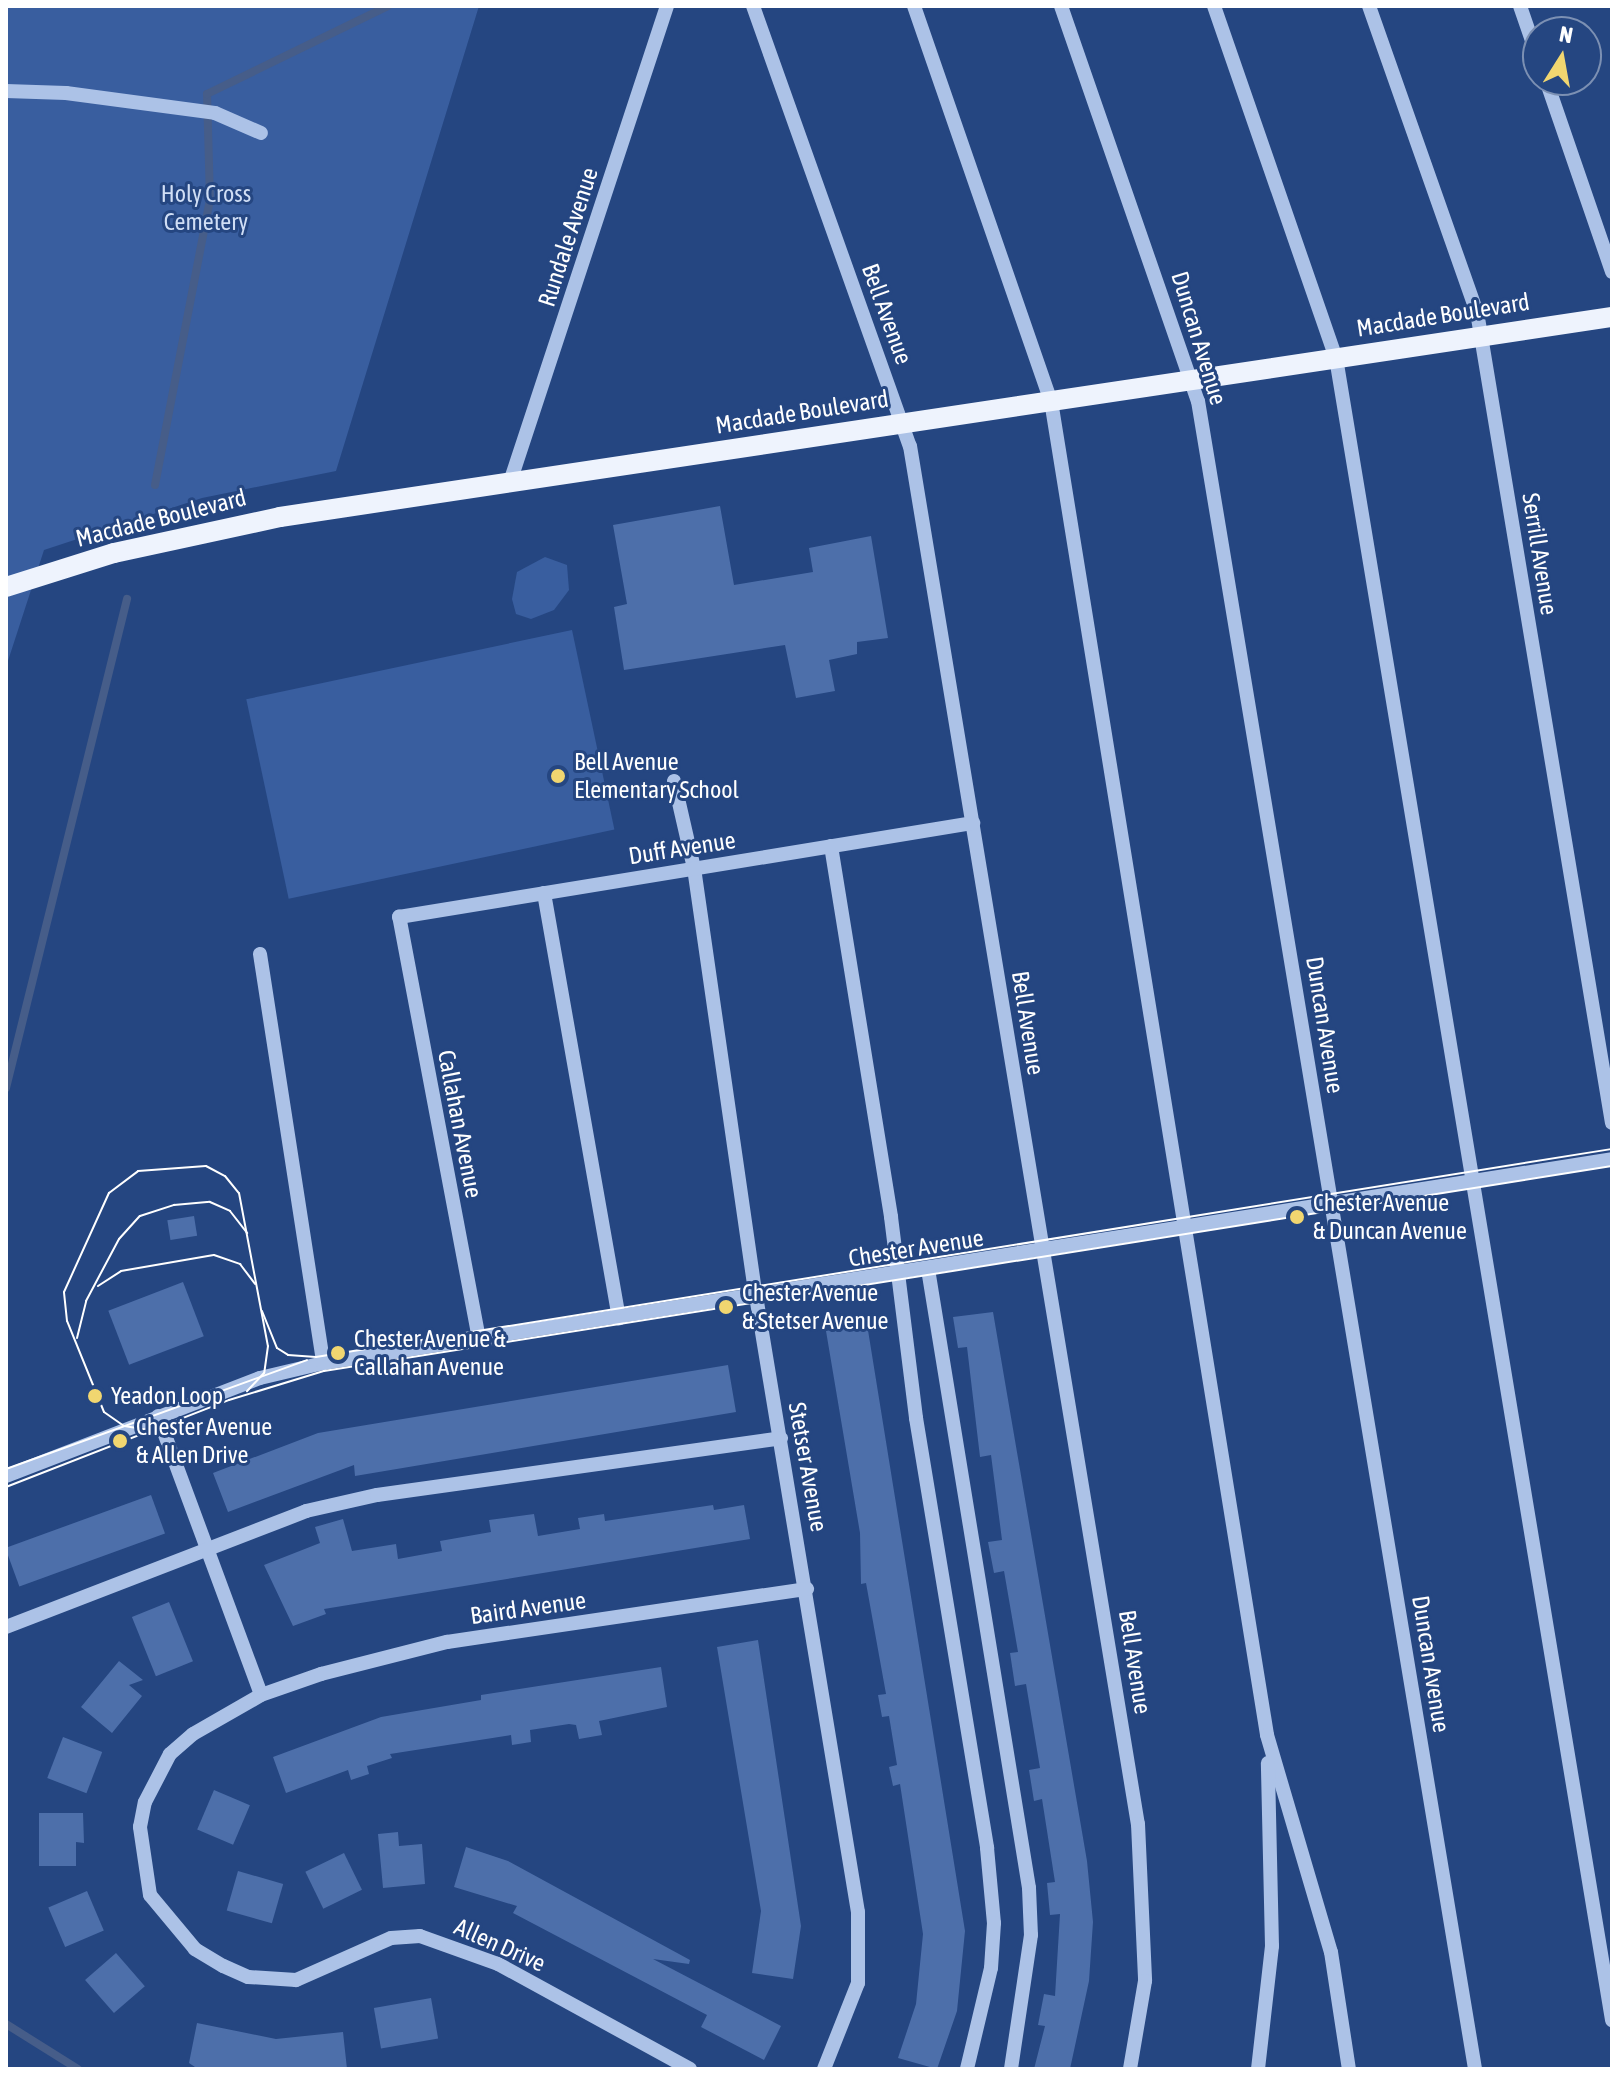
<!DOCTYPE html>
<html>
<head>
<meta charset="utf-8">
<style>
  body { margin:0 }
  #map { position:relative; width:1618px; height:2075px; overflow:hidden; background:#254681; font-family:"Asap Condensed",sans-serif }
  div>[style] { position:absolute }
  .green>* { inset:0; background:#395e9f; transform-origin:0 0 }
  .stream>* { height:8px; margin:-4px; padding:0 4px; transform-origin:4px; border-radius:4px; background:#465d89 }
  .building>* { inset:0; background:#4d6faa; transform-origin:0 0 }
  .minor>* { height:14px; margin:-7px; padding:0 7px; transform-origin:7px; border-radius:7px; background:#acc2e7 }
  .major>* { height:20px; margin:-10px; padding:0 10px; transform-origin:10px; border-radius:10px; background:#eef3fd }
  .tram>* { height:2px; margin:-1px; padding:0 1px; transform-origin:1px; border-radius:1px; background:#fff }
  .dots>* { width:22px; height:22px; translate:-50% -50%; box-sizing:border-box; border:4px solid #254681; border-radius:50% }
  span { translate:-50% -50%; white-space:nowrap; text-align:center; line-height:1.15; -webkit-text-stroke:6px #254681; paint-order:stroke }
  .park-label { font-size:24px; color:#d0def5 }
  .street-label { font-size:24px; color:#fff }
  .poi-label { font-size:24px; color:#fff }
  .left { translate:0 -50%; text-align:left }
  .frame { position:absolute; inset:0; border:8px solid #fff; pointer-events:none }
  .north { position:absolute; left:1522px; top:16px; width:80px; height:80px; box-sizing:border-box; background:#254681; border:2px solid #7c90b3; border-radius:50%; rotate:11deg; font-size:22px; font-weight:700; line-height:32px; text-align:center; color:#fff }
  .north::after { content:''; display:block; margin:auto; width:28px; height:36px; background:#f1d670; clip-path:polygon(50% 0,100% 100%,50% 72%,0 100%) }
</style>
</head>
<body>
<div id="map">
  <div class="green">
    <div style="clip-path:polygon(6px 6px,479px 6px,336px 471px,202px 498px,44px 550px,6px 667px)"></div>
    <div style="clip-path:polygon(545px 557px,567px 565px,569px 590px,554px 610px,531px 619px,516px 614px,512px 599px,517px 572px)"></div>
    <div style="left:572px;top:630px;width:204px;height:333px;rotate:78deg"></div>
  </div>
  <div class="stream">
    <div style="left:155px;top:485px;width:290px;rotate:-79.1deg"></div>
    <div style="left:210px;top:200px;width:106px;rotate:-91.6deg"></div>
    <div style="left:207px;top:94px;width:201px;rotate:-25.9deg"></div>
    <div style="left:6px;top:1088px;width:504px;rotate:-76.1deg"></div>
    <div style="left:6px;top:2024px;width:85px;rotate:32deg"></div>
  </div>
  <div class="building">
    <div style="clip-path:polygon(720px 506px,734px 585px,813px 572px,809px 548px,871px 536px,888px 638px,857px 642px,857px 654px,829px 660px,835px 691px,796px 698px,785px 645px,624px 670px,614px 607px,627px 604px,613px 525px)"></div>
    <div style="left:194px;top:1216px;width:20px;height:27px;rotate:81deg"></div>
    <div style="left:183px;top:1282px;width:58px;height:80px;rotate:69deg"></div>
    <div style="clip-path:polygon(993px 1312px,1087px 1861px,1093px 1922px,1089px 1981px,1070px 2069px,1034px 2069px,1045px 2026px,1038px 2025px,1044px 1994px,1055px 1996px,1060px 1914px,1050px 1915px,1047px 1883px,1055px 1882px,1042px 1799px,1034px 1801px,1029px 1770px,1040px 1768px,1026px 1684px,1015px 1686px,1010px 1653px,1018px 1652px,1004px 1571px,994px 1573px,988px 1542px,1002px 1540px,991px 1455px,980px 1457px,967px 1347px,958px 1348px,953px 1317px)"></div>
    <div style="clip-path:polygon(867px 1324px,965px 1931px,957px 2011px,937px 2069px,898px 2058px,916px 2004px,923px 1934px,900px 1784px,893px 1786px,889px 1767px,897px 1765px,889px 1716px,882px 1717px,878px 1695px,886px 1694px,866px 1583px,861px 1584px,860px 1533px,826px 1331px)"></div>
    <div style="clip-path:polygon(728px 1365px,736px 1412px,355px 1476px,354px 1465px,228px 1512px,213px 1473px,318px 1433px)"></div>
    <div style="left:151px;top:1495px;width:41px;height:155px;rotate:70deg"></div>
    <div style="clip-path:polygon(713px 1505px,714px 1510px,744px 1505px,750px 1539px,324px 1609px,326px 1614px,293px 1626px,264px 1565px,320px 1543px,315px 1527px,343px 1519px,352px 1551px,396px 1544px,398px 1559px,442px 1551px,440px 1541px,491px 1532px,489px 1520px,534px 1514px,538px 1536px,580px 1529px,578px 1518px,604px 1514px,605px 1521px)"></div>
    <div style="left:169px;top:1602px;width:64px;height:40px;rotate:68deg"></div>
    <div style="clip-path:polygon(758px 1640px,801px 1926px,793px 1979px,752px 1973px,761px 1911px,717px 1647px)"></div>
    <div style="clip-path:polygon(119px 1661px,143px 1680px,129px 1685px,142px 1696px,112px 1733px,81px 1707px)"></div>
    <div style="clip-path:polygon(661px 1667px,667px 1707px,599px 1721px,602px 1735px,579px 1739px,576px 1725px,569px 1724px,530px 1730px,531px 1742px,512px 1745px,511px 1735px,390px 1754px,392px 1758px,367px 1766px,369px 1774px,351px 1780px,348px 1770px,286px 1793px,273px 1757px,381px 1717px,481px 1700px,481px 1695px)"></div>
    <div style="left:63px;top:1737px;width:42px;height:44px;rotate:21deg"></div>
    <div style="left:214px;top:1790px;width:39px;height:43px;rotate:23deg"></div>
    <div style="clip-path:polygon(39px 1813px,83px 1813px,84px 1843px,76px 1842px,76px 1866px,39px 1866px)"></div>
    <div style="clip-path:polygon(398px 1832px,399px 1846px,422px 1844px,425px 1884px,383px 1888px,378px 1834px)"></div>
    <div style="clip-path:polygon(466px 1847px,508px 1861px,690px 1960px,689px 1964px,653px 1959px,781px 2026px,764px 2060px,701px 2027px,707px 2015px,513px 1913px,517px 1906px,454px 1887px)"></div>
    <div style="left:344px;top:1853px;width:41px;height:43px;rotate:64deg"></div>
    <div style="left:238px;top:1871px;width:47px;height:41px;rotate:16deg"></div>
    <div style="left:87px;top:1891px;width:43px;height:42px;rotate:67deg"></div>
    <div style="left:116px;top:1953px;width:44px;height:41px;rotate:49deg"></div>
    <div style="left:431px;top:1998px;width:41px;height:58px;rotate:80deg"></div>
    <div style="clip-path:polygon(197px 2023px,276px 2039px,343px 2032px,347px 2069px,198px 2069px,189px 2063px)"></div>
  </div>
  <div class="minor">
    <div style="left:753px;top:6px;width:467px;rotate:70.4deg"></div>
    <div style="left:910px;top:446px;width:1397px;rotate:80.61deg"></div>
    <div style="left:1138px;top:1824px;width:157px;rotate:87.4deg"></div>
    <div style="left:1145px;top:1981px;width:89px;rotate:99.7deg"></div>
    <div style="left:914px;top:6px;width:418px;rotate:70.9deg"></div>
    <div style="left:1051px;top:401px;width:1351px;rotate:80.8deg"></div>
    <div style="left:1267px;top:1735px;width:226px;rotate:73.6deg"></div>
    <div style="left:1331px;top:1952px;width:118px;rotate:81.3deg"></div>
    <div style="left:1061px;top:6px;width:418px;rotate:70.9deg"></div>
    <div style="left:1198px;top:401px;width:1691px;rotate:80.57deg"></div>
    <div style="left:1214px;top:6px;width:373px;rotate:70.9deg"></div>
    <div style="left:1336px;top:358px;width:1685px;rotate:80.57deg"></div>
    <div style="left:1369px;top:6px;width:324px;rotate:70.6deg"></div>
    <div style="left:1477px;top:312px;width:822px;rotate:80.55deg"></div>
    <div style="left:1520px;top:6px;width:55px;rotate:70.9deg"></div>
    <div style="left:1546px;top:80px;width:203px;rotate:71deg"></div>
    <div style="left:6px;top:91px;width:60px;rotate:1.9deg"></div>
    <div style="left:66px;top:93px;width:150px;rotate:7.6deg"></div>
    <div style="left:215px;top:113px;width:50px;rotate:23.5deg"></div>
    <div style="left:510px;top:482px;width:501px;rotate:-71.75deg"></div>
    <div style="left:674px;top:781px;width:89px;rotate:77.1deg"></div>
    <div style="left:694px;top:868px;width:432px;rotate:81.8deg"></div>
    <div style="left:756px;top:1296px;width:624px;rotate:80.6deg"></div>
    <div style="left:858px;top:1912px;width:71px;rotate:90deg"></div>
    <div style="left:858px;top:1983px;width:92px;rotate:111.6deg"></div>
    <div style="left:831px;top:846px;width:376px;rotate:80.8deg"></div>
    <div style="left:891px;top:1217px;width:203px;rotate:82.9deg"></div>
    <div style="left:916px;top:1418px;width:436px;rotate:80.6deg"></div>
    <div style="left:987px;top:1848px;width:75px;rotate:84.7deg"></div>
    <div style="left:994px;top:1923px;width:45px;rotate:93.8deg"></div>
    <div style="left:991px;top:1968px;width:104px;rotate:103.4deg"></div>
    <div style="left:544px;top:893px;width:432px;rotate:80deg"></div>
    <div style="left:260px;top:954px;width:414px;rotate:81.2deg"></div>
    <div style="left:928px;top:1269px;width:627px;rotate:80.73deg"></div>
    <div style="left:1029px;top:1888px;width:47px;rotate:87.6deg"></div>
    <div style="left:1031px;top:1935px;width:135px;rotate:98.5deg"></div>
    <div style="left:479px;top:1339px;width:430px;rotate:-100.7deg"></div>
    <div style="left:399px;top:917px;width:582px;rotate:-9.3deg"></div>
    <div style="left:158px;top:1416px;width:297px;rotate:69.7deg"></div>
    <div style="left:6px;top:1476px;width:272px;rotate:-21.1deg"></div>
    <div style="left:260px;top:1378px;width:65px;rotate:-13.4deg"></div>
    <div style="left:323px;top:1363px;width:1305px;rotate:-8.99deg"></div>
    <div style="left:6px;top:1627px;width:322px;rotate:-21.1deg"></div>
    <div style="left:306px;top:1511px;width:73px;rotate:-12.7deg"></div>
    <div style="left:377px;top:1495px;width:408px;rotate:-8deg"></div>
    <div style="left:690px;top:2069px;width:219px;rotate:-151.3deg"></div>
    <div style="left:498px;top:1964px;width:83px;rotate:-160.3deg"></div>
    <div style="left:420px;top:1936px;width:29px;rotate:176deg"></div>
    <div style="left:391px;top:1938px;width:104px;rotate:156.1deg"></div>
    <div style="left:296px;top:1980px;width:48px;rotate:-176.4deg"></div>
    <div style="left:248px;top:1977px;width:27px;rotate:-156deg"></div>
    <div style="left:223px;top:1966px;width:33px;rotate:-149deg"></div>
    <div style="left:195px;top:1949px;width:70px;rotate:-129.8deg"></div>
    <div style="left:150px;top:1895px;width:69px;rotate:-98.4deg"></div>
    <div style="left:140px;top:1827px;width:25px;rotate:-79deg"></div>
    <div style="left:145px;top:1802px;width:54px;rotate:-62.5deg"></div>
    <div style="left:170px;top:1754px;width:30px;rotate:-41deg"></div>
    <div style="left:193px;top:1734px;width:78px;rotate:-29.8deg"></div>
    <div style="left:261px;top:1695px;width:64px;rotate:-19.3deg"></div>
    <div style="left:321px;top:1674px;width:130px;rotate:-14.3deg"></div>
    <div style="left:447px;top:1642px;width:364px;rotate:-8.4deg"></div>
    <div style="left:1258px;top:2069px;width:124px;rotate:-83.5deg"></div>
    <div style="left:1272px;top:1946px;width:183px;rotate:-91.3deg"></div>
  </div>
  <div class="major">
    <div style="left:6px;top:587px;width:113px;rotate:-17.5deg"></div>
    <div style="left:114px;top:553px;width:170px;rotate:-12.2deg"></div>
    <div style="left:280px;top:517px;width:1347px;rotate:-8.54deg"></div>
  </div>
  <div class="tram">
    <div style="left:98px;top:1286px;width:27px;rotate:-33deg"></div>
    <div style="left:121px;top:1271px;width:94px;rotate:-9.8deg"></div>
    <div style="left:214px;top:1255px;width:28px;rotate:19deg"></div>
    <div style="left:240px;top:1264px;width:25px;rotate:53deg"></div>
    <div style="left:262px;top:1311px;width:40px;rotate:68deg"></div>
    <div style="left:277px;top:1348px;width:13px;rotate:32deg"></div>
    <div style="left:288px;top:1355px;width:28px;rotate:4deg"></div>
    <div style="left:316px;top:1357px;width:1313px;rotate:-9.12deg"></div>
    <div style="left:77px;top:1338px;width:38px;rotate:-76deg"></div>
    <div style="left:86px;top:1301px;width:70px;rotate:-62deg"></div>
    <div style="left:119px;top:1239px;width:31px;rotate:-48deg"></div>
    <div style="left:140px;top:1216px;width:36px;rotate:-18deg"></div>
    <div style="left:174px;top:1205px;width:36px;rotate:-5deg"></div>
    <div style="left:210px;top:1202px;width:22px;rotate:24deg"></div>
    <div style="left:230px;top:1211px;width:28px;rotate:52deg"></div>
    <div style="left:149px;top:1430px;width:25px;rotate:-171deg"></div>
    <div style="left:124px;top:1426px;width:24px;rotate:-145deg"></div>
    <div style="left:104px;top:1412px;width:98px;rotate:-112.1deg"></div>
    <div style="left:67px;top:1321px;width:29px;rotate:-96deg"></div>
    <div style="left:64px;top:1292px;width:109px;rotate:-65.6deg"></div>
    <div style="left:109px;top:1193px;width:36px;rotate:-37deg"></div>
    <div style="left:138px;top:1171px;width:68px;rotate:-4.2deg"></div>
    <div style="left:206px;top:1166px;width:21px;rotate:28deg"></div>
    <div style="left:225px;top:1176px;width:22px;rotate:51deg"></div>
    <div style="left:239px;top:1193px;width:156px;rotate:79.3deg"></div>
    <div style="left:268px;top:1346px;width:27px;rotate:98deg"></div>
    <div style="left:264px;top:1373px;width:25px;rotate:133deg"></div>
    <div style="left:6px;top:1469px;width:320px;rotate:-19.9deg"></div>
    <div style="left:6px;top:1487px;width:239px;rotate:-21.3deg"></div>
    <div style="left:229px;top:1400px;width:99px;rotate:-17deg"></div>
    <div style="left:324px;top:1371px;width:1304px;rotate:-9.04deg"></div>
  </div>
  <div class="dots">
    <div style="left:558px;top:776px;background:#f1d670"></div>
    <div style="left:1297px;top:1217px;background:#f1d670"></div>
    <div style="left:726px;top:1307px;background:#f1d670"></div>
    <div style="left:338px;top:1353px;background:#f1d670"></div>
    <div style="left:95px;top:1396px;background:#f1d670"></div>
    <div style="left:120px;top:1441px;background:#f1d670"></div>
  </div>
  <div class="park-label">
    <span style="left:206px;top:208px">Holy Cross<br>Cemetery</span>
  </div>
  <div class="street-label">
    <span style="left:568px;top:237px;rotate:-72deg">Rundale Avenue</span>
    <span style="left:887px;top:314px;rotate:70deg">Bell Avenue</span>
    <span style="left:1443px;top:315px;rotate:-9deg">Macdade Boulevard</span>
    <span style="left:1199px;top:338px;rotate:73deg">Duncan Avenue</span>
    <span style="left:802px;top:412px;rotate:-9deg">Macdade Boulevard</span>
    <span style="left:161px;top:518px;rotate:-14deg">Macdade Boulevard</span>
    <span style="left:1540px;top:554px;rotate:81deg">Serrill Avenue</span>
    <span style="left:682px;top:848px;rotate:-9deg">Duff Avenue</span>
    <span style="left:1028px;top:1023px;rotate:81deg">Bell Avenue</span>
    <span style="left:1325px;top:1025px;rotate:81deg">Duncan Avenue</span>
    <span style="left:460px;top:1124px;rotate:79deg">Callahan Avenue</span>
    <span style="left:916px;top:1248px;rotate:-9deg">Chester Avenue</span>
    <span style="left:808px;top:1467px;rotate:80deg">Stetser Avenue</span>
    <span style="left:528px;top:1608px;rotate:-8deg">Baird Avenue</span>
    <span style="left:1135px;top:1662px;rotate:81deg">Bell Avenue</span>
    <span style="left:1431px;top:1664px;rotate:81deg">Duncan Avenue</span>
    <span style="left:500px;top:1945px;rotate:24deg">Allen Drive</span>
  </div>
  <div class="poi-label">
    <span class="left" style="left:574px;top:776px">Bell Avenue<br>Elementary School</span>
    <span class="left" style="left:1313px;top:1217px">Chester Avenue<br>&amp; Duncan Avenue</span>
    <span class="left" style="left:742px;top:1307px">Chester Avenue<br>&amp; Stetser Avenue</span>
    <span class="left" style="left:354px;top:1353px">Chester Avenue &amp;<br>Callahan Avenue</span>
    <span class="left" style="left:111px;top:1396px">Yeadon Loop</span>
    <span class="left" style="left:136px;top:1441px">Chester Avenue<br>&amp; Allen Drive</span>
  </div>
  <div class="frame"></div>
  <div class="north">N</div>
</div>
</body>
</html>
